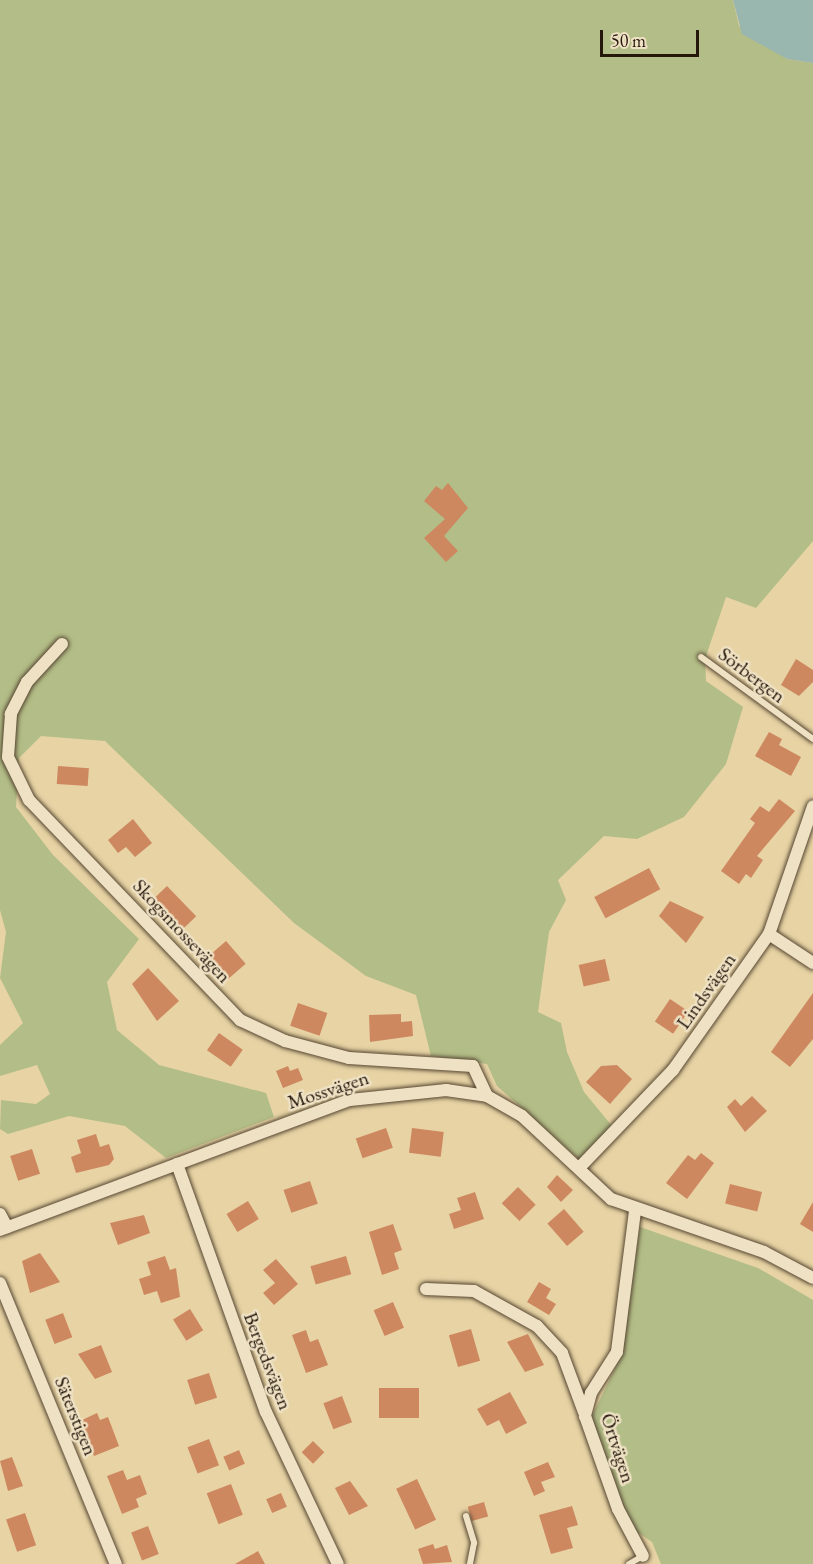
<!DOCTYPE html>
<html>
<head>
<meta charset="utf-8">
<style>
  body { margin:0 }
  #map { position:relative; width:813px; height:1564px; overflow:hidden; background:#e7d3a4; font-family:"EB Garamond",serif }
  div>[style] { position:absolute }
  .green>* { inset:0; background:#b3bd87 }
  .water>* { inset:0; background:#99b6af }
  .building>* { inset:0; background:#ce8860; transform-origin:0 0 }
  .roads { filter:drop-shadow(0 0 2px #564632) drop-shadow(0 0 2px #564632) }
  .service>* { height:6px; margin:-3px; padding:0 3px; transform-origin:3px; border-radius:3px; background:#efe2c4 }
  .minor>* { height:12px; margin:-6px; padding:0 6px; transform-origin:6px; border-radius:6px; background:#efe2c4 }
  span { translate:-50% -50%; white-space:nowrap; text-align:center; line-height:1.15; -webkit-text-stroke:5px #efe2c4; paint-order:stroke }
  .street-label { font-size:20px; color:#25170c }
  .scale { position:absolute; left:600px; top:30px; width:99px; height:27px; box-sizing:border-box; border:3px solid #25170c; border-top:0; padding-left:8px; font-size:18px; line-height:21px; white-space:nowrap; color:#25170c; -webkit-text-stroke:4px #efe2c4; paint-order:stroke }
</style>
</head>
<body>
<div id="map">
  <div class="green">
    <div style="clip-path:polygon(0 0,733px 0,739px 26px,787px 59px,813px 63px,813px 541px,756px 608px,726px 597px,705px 659px,706px 681px,743px 707px,726px 764px,684px 817px,637px 839px,604px 836px,558px 880px,566px 900px,549px 932px,538px 1012px,561px 1023px,567px 1052px,584px 1092px,612px 1126px,579px 1159px,497px 1086px,487px 1064px,431px 1056px,416px 995px,366px 976px,294px 923px,105px 741px,41px 736px,19px 758px,16px 807px,53px 855px,139px 939px,107px 982px,117px 1030px,159px 1065px,266px 1093px,274px 1117px,166px 1158px,125px 1126px,69px 1116px,8px 1134px,0 1129px,1px 1100px,36px 1104px,50px 1094px,37px 1065px,0 1076px,0 1045px,23px 1023px,0 978px,6px 932px,0 910px)"></div>
    <div style="clip-path:polygon(640px 1227px,758px 1268px,813px 1300px,813px 1564px,661px 1564px,652px 1542px,630px 1527px,600px 1452px,592px 1416px,620px 1358px)"></div>
  </div>
  <div class="water">
    <div style="clip-path:polygon(733px 0,813px 0,813px 63px,787px 59px,742px 34px)"></div>
  </div>
  <div class="building">
    <div style="clip-path:polygon(448px 483px,468px 508px,444px 536px,458px 551px,446px 562px,424px 538px,445px 519px,424px 501px,436px 486px,442px 490px)"></div>
    <div style="clip-path:polygon(796px 659px,813px 670px,813px 682px,799px 696px,781px 685px)"></div>
    <div style="clip-path:polygon(769px 732px,782px 739px,779px 745px,801px 757px,791px 776px,755px 756px)"></div>
    <div style="left:58px;top:766px;width:31px;height:18px;rotate:4deg"></div>
    <div style="clip-path:polygon(779px 799px,795px 811px,757px 856px,763px 860px,751px 878px,746px 874px,739px 884px,721px 871px,755px 823px,750px 819px,760px 806px,769px 812px)"></div>
    <div style="clip-path:polygon(133px 819px,152px 843px,135px 857px,126px 847px,118px 853px,108px 840px)"></div>
    <div style="left:649px;top:868px;width:24px;height:62px;rotate:62deg"></div>
    <div style="left:167px;top:886px;width:42px;height:21px;rotate:46deg"></div>
    <div style="clip-path:polygon(670px 901px,704px 917px,686px 943px,659px 916px)"></div>
    <div style="left:226px;top:941px;width:30px;height:24px;rotate:49deg"></div>
    <div style="left:605px;top:959px;width:22px;height:27px;rotate:77deg"></div>
    <div style="clip-path:polygon(148px 968px,179px 1001px,157px 1021px,132px 984px)"></div>
    <div style="clip-path:polygon(813px 993px,813px 1039px,790px 1067px,771px 1052px)"></div>
    <div style="left:670px;top:999px;width:22px;height:27px;rotate:34deg"></div>
    <div style="left:298px;top:1003px;width:31px;height:24px;rotate:19deg"></div>
    <div style="clip-path:polygon(401px 1014px,401px 1022px,412px 1021px,413px 1036px,370px 1042px,369px 1015px)"></div>
    <div style="left:219px;top:1033px;width:29px;height:21px;rotate:35deg"></div>
    <div style="clip-path:polygon(617px 1065px,632px 1079px,610px 1104px,586px 1082px,601px 1066px)"></div>
    <div style="clip-path:polygon(288px 1066px,290px 1071px,298px 1068px,303px 1080px,283px 1088px,276px 1071px)"></div>
    <div style="clip-path:polygon(752px 1096px,767px 1111px,745px 1132px,727px 1107px,735px 1099px,741px 1106px)"></div>
    <div style="left:386px;top:1128px;width:21px;height:32px;rotate:71deg"></div>
    <div style="left:412px;top:1128px;width:32px;height:25px;rotate:7deg"></div>
    <div style="clip-path:polygon(96px 1134px,100px 1147px,109px 1144px,114px 1159px,109px 1165px,76px 1173px,71px 1157px,81px 1153px,77px 1140px)"></div>
    <div style="left:32px;top:1149px;width:26px;height:23px;rotate:72deg"></div>
    <div style="clip-path:polygon(701px 1153px,714px 1163px,687px 1199px,666px 1183px,688px 1155px,695px 1160px)"></div>
    <div style="clip-path:polygon(557px 1175px,573px 1190px,561px 1202px,547px 1187px)"></div>
    <div style="left:310px;top:1181px;width:24px;height:28px;rotate:71deg"></div>
    <div style="left:730px;top:1184px;width:33px;height:20px;rotate:14deg"></div>
    <div style="left:518px;top:1187px;width:25px;height:23px;rotate:45deg"></div>
    <div style="clip-path:polygon(475px 1192px,484px 1219px,454px 1229px,449px 1214px,461px 1210px,457px 1198px)"></div>
    <div style="left:248px;top:1201px;width:21px;height:25px;rotate:59deg"></div>
    <div style="clip-path:polygon(813px 1202px,813px 1232px,800px 1224px)"></div>
    <div style="left:564px;top:1209px;width:30px;height:22px;rotate:49deg"></div>
    <div style="clip-path:polygon(144px 1215px,150px 1233px,118px 1245px,110px 1223px)"></div>
    <div style="clip-path:polygon(393px 1224px,402px 1250px,394px 1253px,399px 1269px,382px 1275px,369px 1232px)"></div>
    <div style="clip-path:polygon(40px 1253px,60px 1282px,30px 1293px,22px 1261px)"></div>
    <div style="clip-path:polygon(165px 1256px,170px 1270px,176px 1268px,180px 1297px,161px 1303px,157px 1291px,144px 1295px,139px 1279px,151px 1275px,147px 1262px)"></div>
    <div style="left:346px;top:1256px;width:19px;height:37px;rotate:74deg"></div>
    <div style="clip-path:polygon(276px 1259px,298px 1284px,274px 1305px,263px 1293px,275px 1283px,263px 1270px)"></div>
    <div style="clip-path:polygon(539px 1282px,551px 1289px,546px 1298px,556px 1304px,549px 1315px,527px 1302px)"></div>
    <div style="left:393px;top:1302px;width:28px;height:21px;rotate:67deg"></div>
    <div style="left:190px;top:1309px;width:25px;height:20px;rotate:58deg"></div>
    <div style="left:63px;top:1313px;width:26px;height:19px;rotate:69deg"></div>
    <div style="left:471px;top:1329px;width:33px;height:23px;rotate:74deg"></div>
    <div style="clip-path:polygon(306px 1330px,310px 1342px,318px 1339px,328px 1365px,306px 1373px,292px 1335px)"></div>
    <div style="clip-path:polygon(528px 1334px,544px 1365px,525px 1372px,507px 1342px)"></div>
    <div style="clip-path:polygon(101px 1345px,112px 1372px,95px 1379px,78px 1354px)"></div>
    <div style="left:209px;top:1373px;width:26px;height:23px;rotate:72deg"></div>
    <div style="left:379px;top:1388px;width:40px;height:30px"></div>
    <div style="clip-path:polygon(510px 1392px,527px 1423px,506px 1434px,499px 1420px,487px 1426px,477px 1409px)"></div>
    <div style="left:342px;top:1396px;width:28px;height:20px;rotate:69deg"></div>
    <div style="clip-path:polygon(97px 1413px,100px 1420px,108px 1417px,119px 1446px,94px 1456px,80px 1421px)"></div>
    <div style="left:209px;top:1439px;width:28px;height:23px;rotate:69deg"></div>
    <div style="left:313px;top:1441px;width:16px;height:16px;rotate:45deg"></div>
    <div style="left:239px;top:1450px;width:15px;height:17px;rotate:67deg"></div>
    <div style="clip-path:polygon(12px 1457px,23px 1486px,8px 1491px,0 1461px)"></div>
    <div style="clip-path:polygon(548px 1462px,555px 1477px,541px 1482px,545px 1491px,534px 1496px,524px 1472px)"></div>
    <div style="clip-path:polygon(123px 1470px,127px 1480px,140px 1475px,147px 1494px,136px 1499px,139px 1507px,122px 1514px,107px 1476px)"></div>
    <div style="left:417px;top:1479px;width:45px;height:23px;rotate:65deg"></div>
    <div style="clip-path:polygon(350px 1481px,368px 1506px,349px 1515px,335px 1488px)"></div>
    <div style="left:231px;top:1484px;width:33px;height:26px;rotate:69deg"></div>
    <div style="left:281px;top:1493px;width:15px;height:16px;rotate:67deg"></div>
    <div style="left:484px;top:1502px;width:15px;height:17px;rotate:74deg"></div>
    <div style="clip-path:polygon(572px 1506px,578px 1525px,567px 1528px,573px 1548px,551px 1554px,539px 1515px)"></div>
    <div style="left:25px;top:1513px;width:34px;height:20px;rotate:71deg"></div>
    <div style="left:148px;top:1526px;width:30px;height:18px;rotate:69deg"></div>
    <div style="clip-path:polygon(433px 1544px,435px 1549px,447px 1545px,452px 1562px,423px 1564px,418px 1549px)"></div>
    <div style="clip-path:polygon(258px 1551px,265px 1564px,235px 1564px)"></div>
  </div>
  <div class="roads">
    <div class="service">
      <div style="left:701px;top:657px;width:139px;rotate:36.2deg"></div>
      <div style="left:466px;top:1516px;width:28px;rotate:73deg"></div>
      <div style="left:474px;top:1543px;width:21px;rotate:101deg"></div>
      <div style="left:629px;top:1564px;width:16px;rotate:-30deg"></div>
    </div>
    <div class="minor">
      <div style="left:62px;top:644px;width:52px;rotate:132.6deg"></div>
      <div style="left:27px;top:682px;width:36px;rotate:117deg"></div>
      <div style="left:11px;top:714px;width:43px;rotate:94deg"></div>
      <div style="left:8px;top:757px;width:48px;rotate:64deg"></div>
      <div style="left:29px;top:800px;width:305px;rotate:46.2deg"></div>
      <div style="left:240px;top:1020px;width:50px;rotate:25deg"></div>
      <div style="left:285px;top:1041px;width:66px;rotate:14.9deg"></div>
      <div style="left:349px;top:1058px;width:124px;rotate:3.7deg"></div>
      <div style="left:473px;top:1066px;width:33px;rotate:65deg"></div>
      <div style="left:769px;top:934px;width:53px;rotate:33.4deg"></div>
      <div style="left:177px;top:1164px;width:263px;rotate:70.3deg"></div>
      <div style="left:266px;top:1412px;width:168px;rotate:64.7deg"></div>
      <div style="left:579px;top:1168px;width:136px;rotate:-46.2deg"></div>
      <div style="left:673px;top:1070px;width:166px;rotate:-54.8deg"></div>
      <div style="left:769px;top:934px;width:135px;rotate:-71deg"></div>
      <div style="left:635px;top:1211px;width:142px;rotate:97.3deg"></div>
      <div style="left:617px;top:1352px;width:49px;rotate:122.4deg"></div>
      <div style="left:591px;top:1393px;width:24px;rotate:105deg"></div>
      <div style="left:585px;top:1416px;width:99px;rotate:70.5deg"></div>
      <div style="left:618px;top:1509px;width:53px;rotate:62deg"></div>
      <div style="left:0;top:1214px;width:15px;rotate:62deg"></div>
      <div style="left:0;top:1230px;width:373px;rotate:-20.4deg"></div>
      <div style="left:350px;top:1100px;width:97px;rotate:-5.9deg"></div>
      <div style="left:446px;top:1090px;width:41px;rotate:8.3deg"></div>
      <div style="left:487px;top:1096px;width:40px;rotate:29.7deg"></div>
      <div style="left:522px;top:1116px;width:122px;rotate:43deg"></div>
      <div style="left:611px;top:1199px;width:162px;rotate:19.1deg"></div>
      <div style="left:764px;top:1252px;width:55px;rotate:28deg"></div>
      <div style="left:0;top:1283px;width:304px;rotate:67.6deg"></div>
      <div style="left:426px;top:1289px;width:48px;rotate:2.4deg"></div>
      <div style="left:474px;top:1291px;width:72px;rotate:29.1deg"></div>
      <div style="left:537px;top:1326px;width:37px;rotate:47deg"></div>
      <div style="left:562px;top:1353px;width:63px;rotate:69.6deg"></div>
    </div>
  </div>
  <div class="street-label">
    <span style="left:752px;top:675px;rotate:37deg">Sörbergen</span>
    <span style="left:182px;top:931px;rotate:47deg">Skogsmossevägen</span>
    <span style="left:706px;top:991px;rotate:-55deg">Lindsvägen</span>
    <span style="left:328px;top:1090px;rotate:-18deg">Mossvägen</span>
    <span style="left:268px;top:1361px;rotate:69deg">Bergedsvägen</span>
    <span style="left:76px;top:1416px;rotate:68deg">Säterstigen</span>
    <span style="left:618px;top:1448px;rotate:72deg">Örtvägen</span>
  </div>
  <div class="scale">50 m</div>
</div>
</body>
</html>
